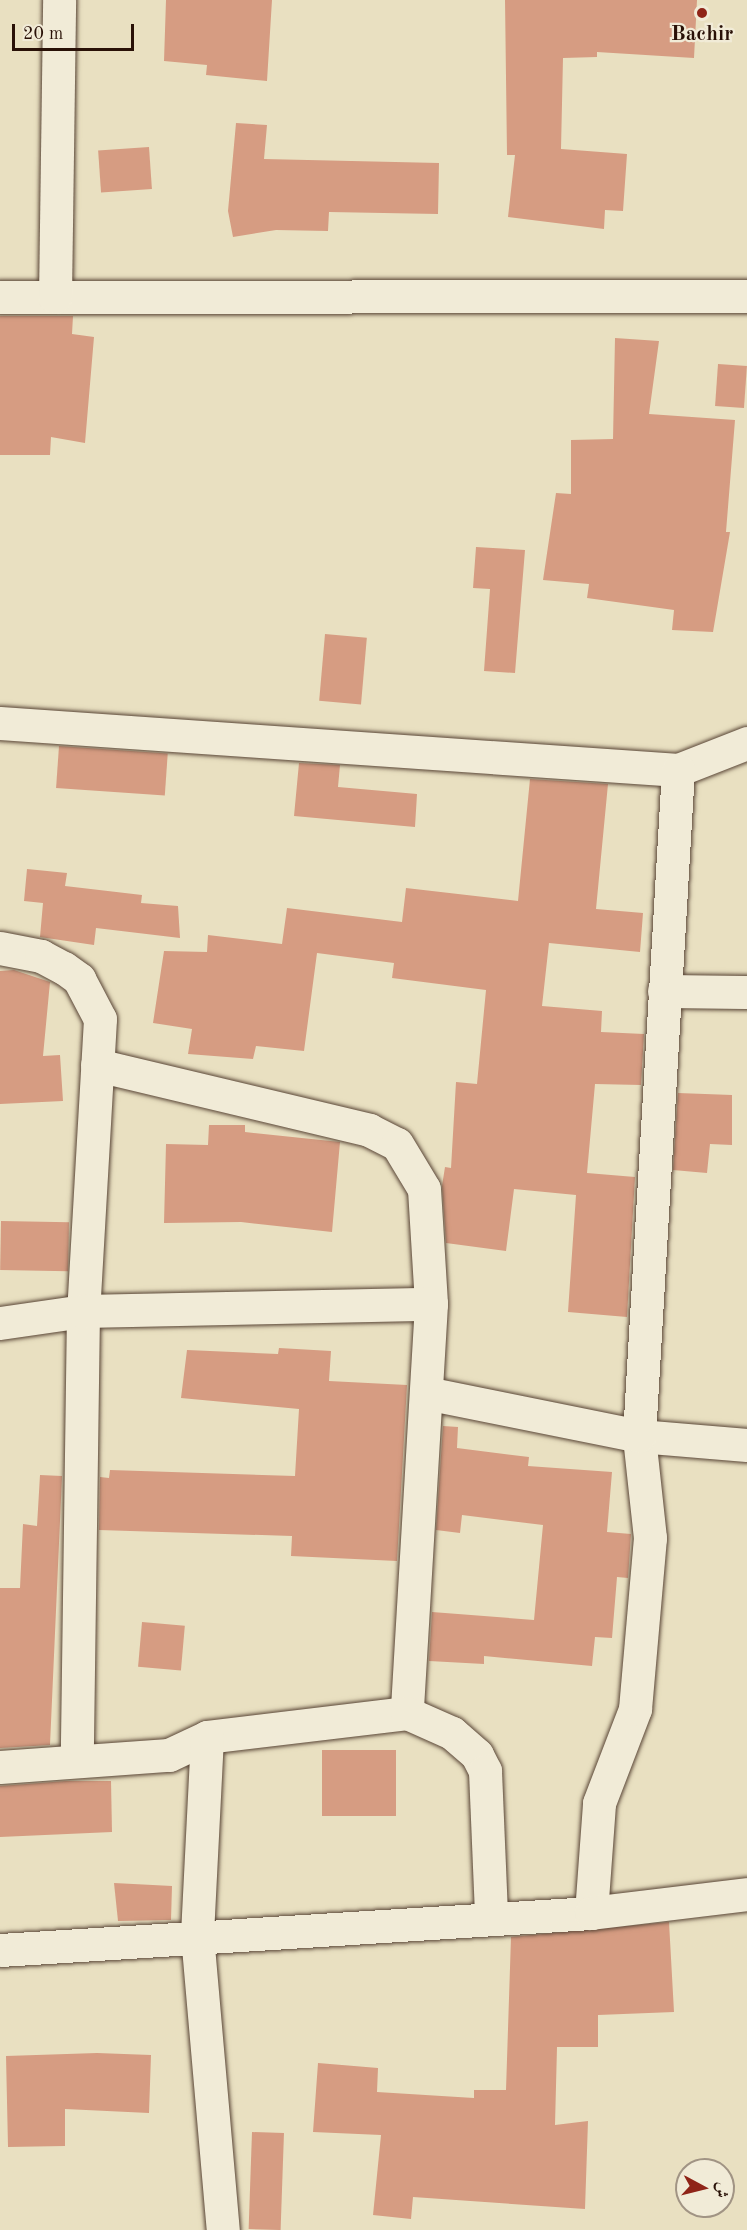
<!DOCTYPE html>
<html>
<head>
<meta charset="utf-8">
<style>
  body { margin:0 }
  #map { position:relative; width:747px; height:2230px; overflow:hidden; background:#e9e0c1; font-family:"Old Standard TT",Amiri,serif }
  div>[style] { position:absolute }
  .building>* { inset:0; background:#d69c82; transform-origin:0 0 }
  .roads { filter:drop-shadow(0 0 2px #594536) drop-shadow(0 0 2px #594536) }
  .minor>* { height:33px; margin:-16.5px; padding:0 16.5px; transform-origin:16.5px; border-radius:16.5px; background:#f1ebd7 }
  .dots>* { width:16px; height:16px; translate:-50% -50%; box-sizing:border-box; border:3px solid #f1ebd7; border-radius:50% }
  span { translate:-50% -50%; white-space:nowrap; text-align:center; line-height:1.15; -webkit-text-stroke:4.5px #f1ebd7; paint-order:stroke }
  .poi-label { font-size:21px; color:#291107; font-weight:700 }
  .north { position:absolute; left:675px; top:2158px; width:60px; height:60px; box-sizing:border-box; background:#f1ebd7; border:2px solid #a19484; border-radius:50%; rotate:97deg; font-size:16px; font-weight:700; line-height:24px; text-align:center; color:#291107 }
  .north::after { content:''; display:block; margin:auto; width:21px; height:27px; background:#8f2418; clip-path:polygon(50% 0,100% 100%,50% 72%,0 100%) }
  .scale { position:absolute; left:12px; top:24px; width:122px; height:27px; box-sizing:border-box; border:3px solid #291107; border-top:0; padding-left:8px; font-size:18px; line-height:21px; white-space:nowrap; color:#291107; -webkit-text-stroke:4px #f1ebd7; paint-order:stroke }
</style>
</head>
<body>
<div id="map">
  <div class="building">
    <div style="clip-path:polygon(166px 0,272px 0,267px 81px,206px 75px,207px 65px,164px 61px)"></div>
    <div style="clip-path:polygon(505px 0,697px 0,694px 58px,597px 52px,597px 57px,563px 58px,561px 149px,627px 154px,623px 211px,605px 210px,604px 229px,508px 217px,515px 155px,507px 155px)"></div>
    <div style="clip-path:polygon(236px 123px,267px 125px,264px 159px,439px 163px,438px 214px,329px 212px,328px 231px,276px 230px,233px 237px,228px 211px)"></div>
    <div style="left:149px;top:147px;width:42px;height:51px;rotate:86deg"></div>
    <div style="clip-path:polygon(0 316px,73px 316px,72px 334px,94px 337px,85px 443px,51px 437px,50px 455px,0 455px)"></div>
    <div style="clip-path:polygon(615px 338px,659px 341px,649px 414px,735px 420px,726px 532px,730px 532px,713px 632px,672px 630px,674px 610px,587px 598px,589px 584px,543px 580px,556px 493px,571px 494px,571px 440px,613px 439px)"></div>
    <div style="left:718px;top:364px;width:29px;height:42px;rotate:4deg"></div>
    <div style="clip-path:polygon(476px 547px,525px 550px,515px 673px,484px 671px,490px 589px,473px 588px)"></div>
    <div style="left:325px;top:634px;width:42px;height:67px;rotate:5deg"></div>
    <div style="left:59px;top:746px;width:109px;height:42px;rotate:4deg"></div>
    <div style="clip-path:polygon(299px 763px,340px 765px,338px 787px,417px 794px,415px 827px,294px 816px)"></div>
    <div style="clip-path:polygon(530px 779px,608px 784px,596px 909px,643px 913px,640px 952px,549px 943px,542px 1006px,602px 1011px,601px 1032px,644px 1034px,641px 1085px,595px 1084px,587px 1173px,635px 1177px,627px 1317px,568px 1312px,576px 1195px,514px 1189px,506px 1251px,446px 1243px,442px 1186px,445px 1167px,451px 1168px,456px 1082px,477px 1084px,486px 990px,392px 978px,394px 963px,317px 953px,304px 1051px,256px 1046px,253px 1059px,188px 1054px,192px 1029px,153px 1023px,164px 951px,207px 952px,208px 935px,282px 944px,287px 908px,402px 922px,406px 888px,518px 901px)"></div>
    <div style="clip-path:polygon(27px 869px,67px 873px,65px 886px,142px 895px,141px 903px,178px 906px,180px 938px,96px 928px,94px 945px,40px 937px,43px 903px,24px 901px)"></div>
    <div style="clip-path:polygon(14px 970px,50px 982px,43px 1056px,60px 1055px,63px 1101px,0 1104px,0 971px)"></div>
    <div style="clip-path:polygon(678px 1093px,732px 1095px,732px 1145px,710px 1144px,707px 1173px,673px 1170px)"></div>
    <div style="clip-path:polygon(209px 1125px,245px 1125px,245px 1132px,340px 1142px,332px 1232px,241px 1222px,164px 1223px,166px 1144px,208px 1145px)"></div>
    <div style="left:1px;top:1221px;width:68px;height:49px;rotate:1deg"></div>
    <div style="clip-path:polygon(279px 1348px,331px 1351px,329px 1381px,407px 1385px,397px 1561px,291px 1556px,292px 1536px,99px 1530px,100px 1477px,109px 1478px,110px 1470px,295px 1476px,299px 1409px,181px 1398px,187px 1350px,278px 1354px)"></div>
    <div style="clip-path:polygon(443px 1426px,458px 1427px,457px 1448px,529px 1457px,528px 1466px,612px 1472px,607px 1532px,631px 1534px,628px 1578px,617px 1577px,612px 1638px,595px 1637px,592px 1666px,484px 1656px,484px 1664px,429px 1661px,432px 1612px,534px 1620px,543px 1525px,462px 1515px,460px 1533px,436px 1530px)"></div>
    <div style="clip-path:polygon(40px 1475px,62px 1476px,50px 1745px,0 1748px,0 1588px,20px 1588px,23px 1524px,37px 1526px)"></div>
    <div style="left:142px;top:1622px;width:43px;height:45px;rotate:5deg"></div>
    <div style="left:322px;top:1750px;width:74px;height:66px"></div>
    <div style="clip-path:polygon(66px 1781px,111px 1781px,112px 1832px,0 1837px,0 1786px)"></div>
    <div style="clip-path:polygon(114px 1883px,172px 1886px,171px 1920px,118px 1921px)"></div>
    <div style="clip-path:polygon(669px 1922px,674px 2012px,598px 2015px,598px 2047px,557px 2047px,555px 2125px,588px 2121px,585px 2209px,413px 2197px,411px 2219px,373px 2215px,381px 2135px,313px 2132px,318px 2063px,378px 2068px,377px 2092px,474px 2098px,474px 2090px,506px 2090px,511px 1937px)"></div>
    <div style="clip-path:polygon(97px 2053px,151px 2055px,149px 2113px,65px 2109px,65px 2146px,8px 2147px,6px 2056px)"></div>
    <div style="left:252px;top:2132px;width:32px;height:97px;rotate:2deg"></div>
  </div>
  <div class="roads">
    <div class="minor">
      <div style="left:0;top:297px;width:747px;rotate:-0.08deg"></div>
      <div style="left:55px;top:297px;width:297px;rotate:-89.2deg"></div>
      <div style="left:0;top:723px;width:680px;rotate:3.97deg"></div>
      <div style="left:678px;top:770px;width:74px;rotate:-21.4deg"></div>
      <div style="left:0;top:948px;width:42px;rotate:11deg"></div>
      <div style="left:41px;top:956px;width:26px;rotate:28deg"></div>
      <div style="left:64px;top:968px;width:19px;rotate:36deg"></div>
      <div style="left:79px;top:979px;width:45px;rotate:62.3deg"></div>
      <div style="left:100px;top:1019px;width:292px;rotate:93.3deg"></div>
      <div style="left:83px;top:1311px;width:450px;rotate:90.8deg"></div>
      <div style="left:664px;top:991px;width:83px;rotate:0.7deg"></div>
      <div style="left:97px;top:1065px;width:280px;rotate:13.4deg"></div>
      <div style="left:369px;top:1130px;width:31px;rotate:27deg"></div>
      <div style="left:397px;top:1144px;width:52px;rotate:59deg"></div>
      <div style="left:424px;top:1189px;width:115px;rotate:86.5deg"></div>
      <div style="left:431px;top:1304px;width:410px;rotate:93.4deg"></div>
      <div style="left:407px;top:1713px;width:201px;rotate:173.2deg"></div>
      <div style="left:0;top:1323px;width:84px;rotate:-8.2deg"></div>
      <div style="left:83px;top:1311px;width:348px;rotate:-1.2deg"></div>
      <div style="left:426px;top:1393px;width:217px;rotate:11.4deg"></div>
      <div style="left:639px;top:1436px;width:108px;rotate:4.8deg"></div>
      <div style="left:407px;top:1713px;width:49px;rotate:24deg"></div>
      <div style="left:452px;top:1733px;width:33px;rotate:41deg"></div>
      <div style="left:477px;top:1755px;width:18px;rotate:63deg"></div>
      <div style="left:485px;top:1771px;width:145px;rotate:87.6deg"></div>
      <div style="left:0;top:1767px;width:169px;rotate:-4.1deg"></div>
      <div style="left:169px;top:1755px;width:42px;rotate:-25.3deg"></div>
      <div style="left:207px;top:1737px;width:198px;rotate:92.9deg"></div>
      <div style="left:197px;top:1935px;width:296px;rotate:85deg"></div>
      <div style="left:591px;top:1913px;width:110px;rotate:-85.8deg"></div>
      <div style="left:599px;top:1803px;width:101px;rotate:-69deg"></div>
      <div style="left:635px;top:1709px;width:172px;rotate:-85deg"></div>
      <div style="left:650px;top:1538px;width:103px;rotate:-96.2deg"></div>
      <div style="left:639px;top:1436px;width:667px;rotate:-86.65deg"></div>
      <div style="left:0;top:1950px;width:592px;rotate:-3.58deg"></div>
      <div style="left:591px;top:1913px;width:157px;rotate:-6.9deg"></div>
    </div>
  </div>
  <div class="dots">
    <div style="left:702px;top:13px;background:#8f2418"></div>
  </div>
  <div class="poi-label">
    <span style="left:702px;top:35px">Bachir</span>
  </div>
  <div class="north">ش</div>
  <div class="scale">20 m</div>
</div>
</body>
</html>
